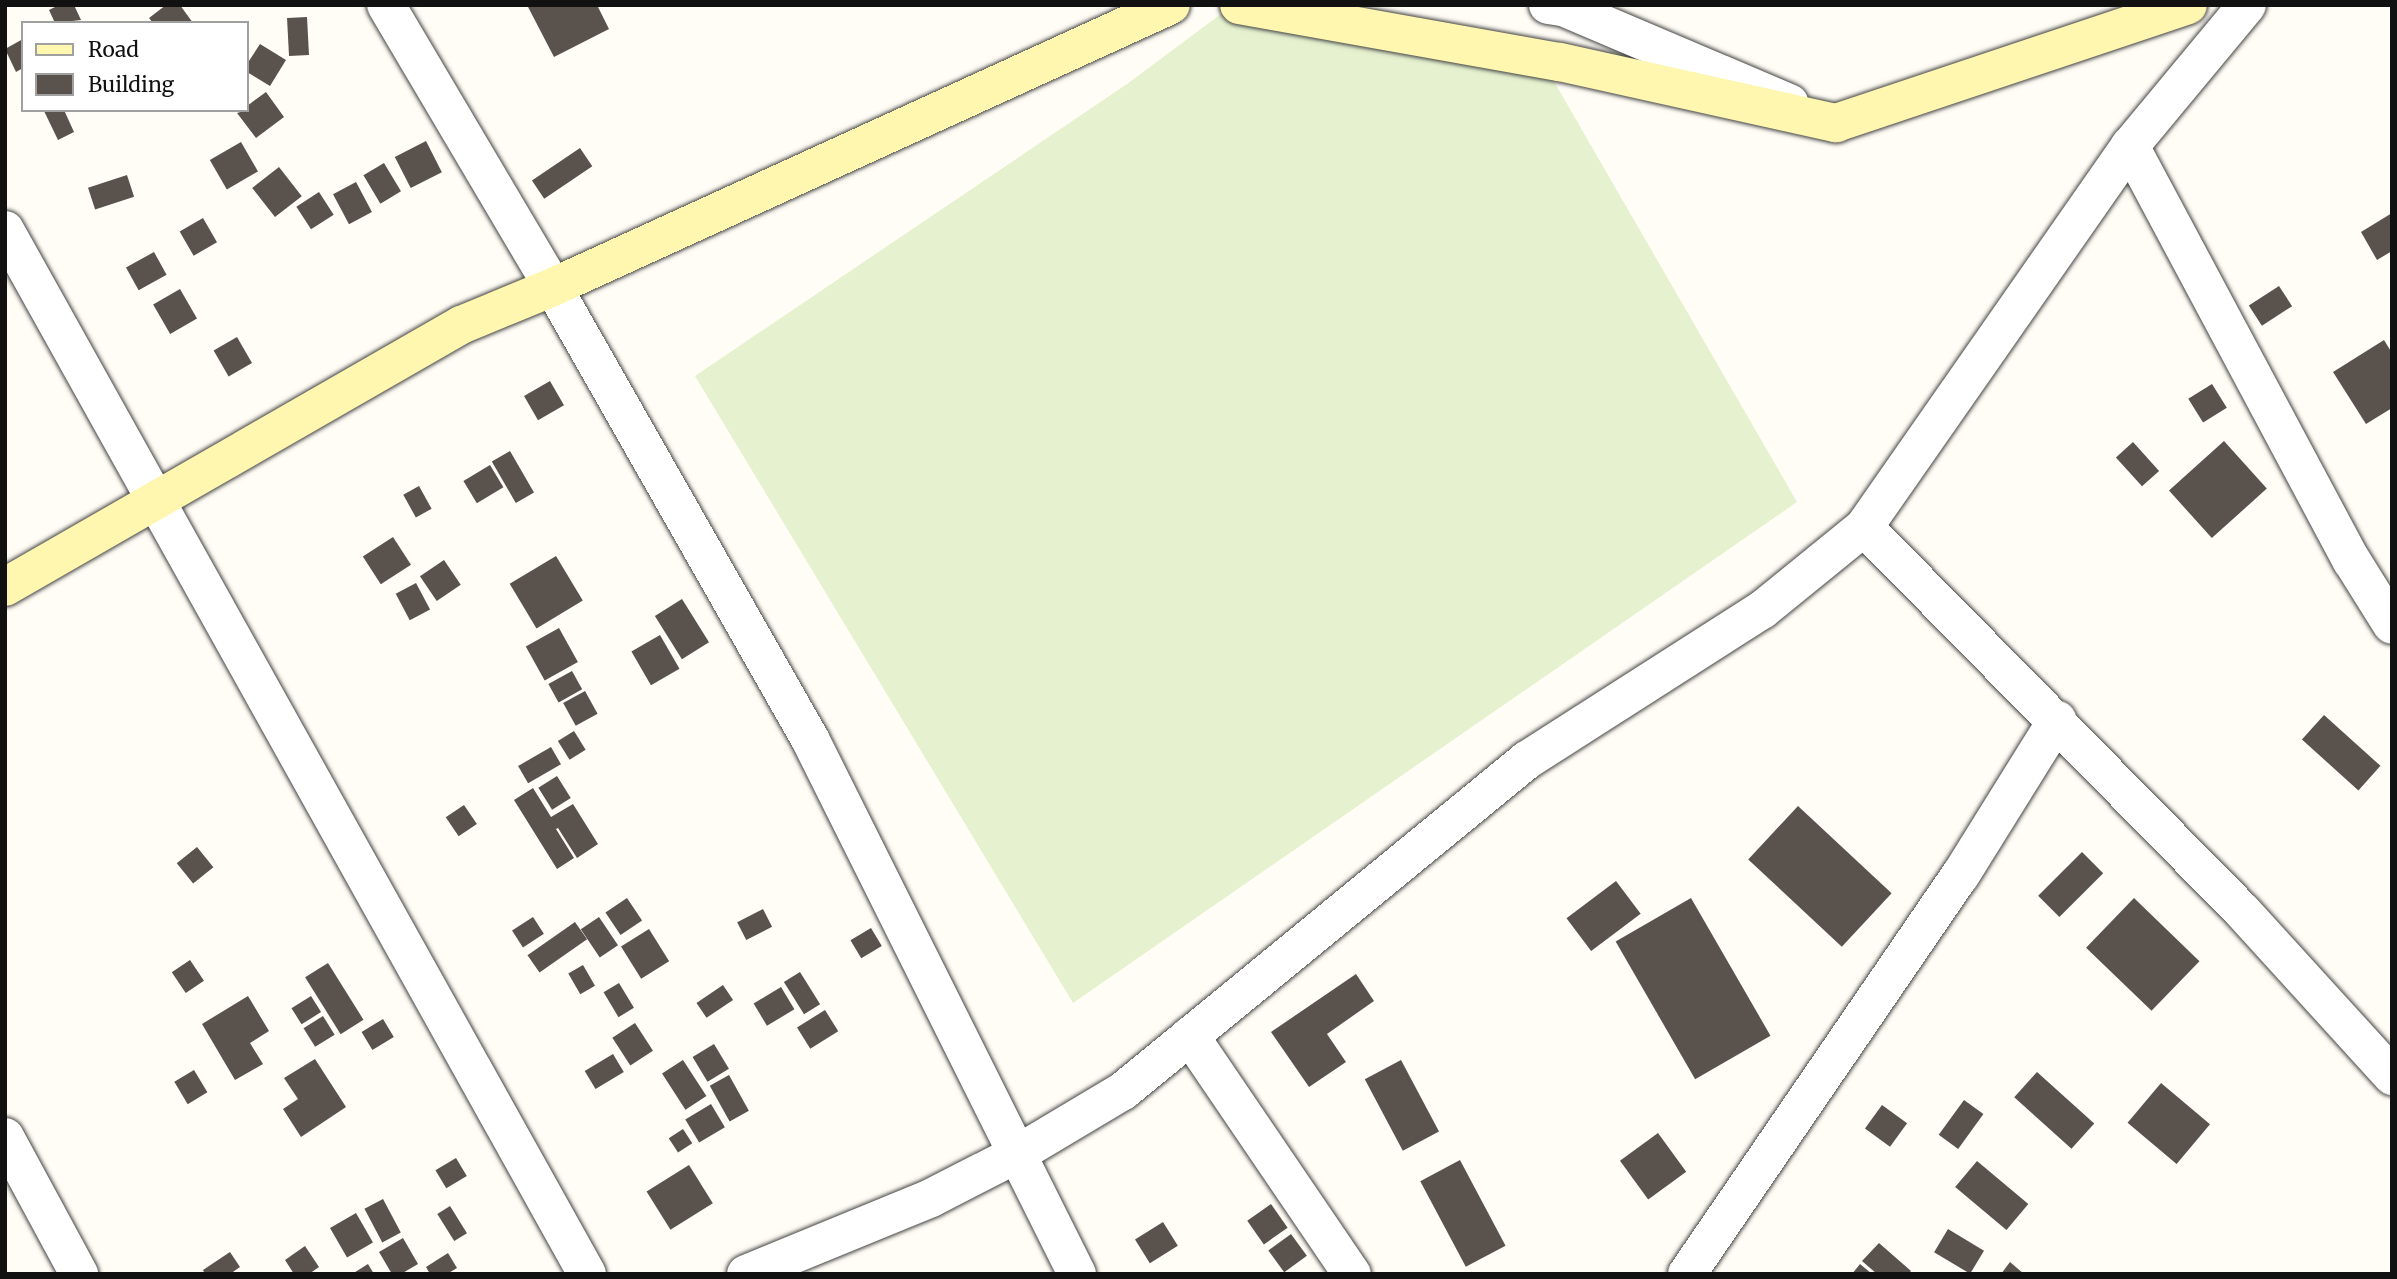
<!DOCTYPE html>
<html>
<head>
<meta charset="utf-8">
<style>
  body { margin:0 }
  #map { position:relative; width:2397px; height:1279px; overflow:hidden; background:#fffdf5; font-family:Merriweather,serif }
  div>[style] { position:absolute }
  .pitch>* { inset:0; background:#e6f2cf }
  .building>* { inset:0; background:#5a524d; transform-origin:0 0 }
  .roads { filter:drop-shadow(0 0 2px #444) drop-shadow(0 0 2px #444) }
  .street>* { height:38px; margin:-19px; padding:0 19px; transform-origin:19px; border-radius:19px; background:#fff }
  .secondary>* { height:38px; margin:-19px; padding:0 19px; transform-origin:19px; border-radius:19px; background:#fff6b0 }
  span { translate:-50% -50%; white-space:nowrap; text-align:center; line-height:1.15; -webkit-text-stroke:7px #fff; paint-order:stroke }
  .frame { position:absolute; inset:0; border:7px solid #111; pointer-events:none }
  .legend { position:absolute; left:21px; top:21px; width:228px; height:91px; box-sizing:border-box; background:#fff; border:2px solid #a0a0a0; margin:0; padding:9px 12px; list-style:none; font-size:21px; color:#111 }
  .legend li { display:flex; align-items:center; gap:14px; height:35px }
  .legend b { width:35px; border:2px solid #a0a0a0 }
</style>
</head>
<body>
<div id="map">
  <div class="pitch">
    <div style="clip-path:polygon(1233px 5px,1552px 78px,1797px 502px,1073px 1003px,695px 376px,1127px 84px)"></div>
  </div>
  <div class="building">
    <div style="clip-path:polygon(59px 5px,74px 5px,81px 20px,55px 23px,49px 10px)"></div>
    <div style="clip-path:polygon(166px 5px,180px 5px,193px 23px,153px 23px,149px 18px)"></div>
    <div style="clip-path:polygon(527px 5px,597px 5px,609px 29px,554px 57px)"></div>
    <div style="left:307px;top:17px;width:38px;height:20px;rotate:87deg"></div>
    <div style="clip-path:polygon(23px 39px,23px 68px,16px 72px,5px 49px)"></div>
    <div style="clip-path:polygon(260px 44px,286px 60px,270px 86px,247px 72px,247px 64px)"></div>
    <div style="clip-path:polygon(266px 92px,284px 117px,256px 138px,237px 113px,247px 110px,247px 106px)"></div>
    <div style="clip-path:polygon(64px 110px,74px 132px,58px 140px,44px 111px)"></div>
    <div style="left:426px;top:141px;width:35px;height:35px;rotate:63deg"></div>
    <div style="left:241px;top:142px;width:34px;height:36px;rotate:60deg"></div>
    <div style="left:580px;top:148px;width:22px;height:58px;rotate:56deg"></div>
    <div style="left:384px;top:163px;width:33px;height:24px;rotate:59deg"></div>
    <div style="left:279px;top:167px;width:37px;height:34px;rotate:52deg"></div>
    <div style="left:127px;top:175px;width:23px;height:41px;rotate:72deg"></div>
    <div style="left:356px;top:182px;width:34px;height:26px;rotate:62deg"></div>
    <div style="left:319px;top:192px;width:27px;height:27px;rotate:57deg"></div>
    <div style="clip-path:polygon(2392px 213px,2392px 251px,2377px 260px,2361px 232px)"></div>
    <div style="left:203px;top:218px;width:28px;height:27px;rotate:60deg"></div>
    <div style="left:154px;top:252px;width:26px;height:32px;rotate:61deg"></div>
    <div style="left:2279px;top:286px;width:24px;height:36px;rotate:57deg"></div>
    <div style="left:180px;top:289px;width:34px;height:31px;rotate:60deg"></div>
    <div style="left:237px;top:337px;width:30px;height:27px;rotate:60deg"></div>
    <div style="clip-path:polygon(2384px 340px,2392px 353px,2392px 408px,2366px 424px,2333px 372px)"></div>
    <div style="left:550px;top:381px;width:28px;height:30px;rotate:60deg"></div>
    <div style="left:2212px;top:384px;width:28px;height:28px;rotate:58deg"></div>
    <div style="left:2224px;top:441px;width:64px;height:74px;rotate:48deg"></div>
    <div style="left:2133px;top:442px;width:39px;height:23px;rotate:48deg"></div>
    <div style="left:510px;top:451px;width:48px;height:21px;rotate:60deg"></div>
    <div style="left:490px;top:465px;width:26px;height:31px;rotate:59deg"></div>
    <div style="left:419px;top:486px;width:26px;height:18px;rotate:61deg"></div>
    <div style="left:393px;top:537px;width:33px;height:36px;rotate:57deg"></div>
    <div style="left:556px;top:556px;width:52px;height:54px;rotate:59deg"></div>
    <div style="left:444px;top:560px;width:30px;height:29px;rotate:56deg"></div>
    <div style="left:416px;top:583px;width:30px;height:23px;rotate:62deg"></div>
    <div style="left:682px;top:599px;width:51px;height:32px;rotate:58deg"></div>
    <div style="left:559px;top:628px;width:39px;height:38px;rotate:61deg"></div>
    <div style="left:660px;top:635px;width:39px;height:33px;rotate:60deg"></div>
    <div style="left:572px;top:671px;width:21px;height:27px;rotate:61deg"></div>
    <div style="left:585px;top:691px;width:26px;height:25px;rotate:61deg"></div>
    <div style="left:2324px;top:715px;width:76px;height:33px;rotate:42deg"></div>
    <div style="left:574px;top:731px;width:22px;height:19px;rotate:58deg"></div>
    <div style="left:551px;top:747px;width:20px;height:38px;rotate:60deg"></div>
    <div style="left:557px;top:776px;width:26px;height:22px;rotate:58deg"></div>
    <div style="clip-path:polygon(533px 788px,551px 817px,573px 804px,598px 844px,577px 858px,558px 828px,556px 829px,574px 858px,557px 869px,514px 800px)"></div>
    <div style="left:464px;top:805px;width:23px;height:22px;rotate:56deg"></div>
    <div style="left:1798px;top:806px;width:128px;height:73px;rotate:43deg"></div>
    <div style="left:197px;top:847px;width:26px;height:26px;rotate:51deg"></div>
    <div style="left:2082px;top:852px;width:30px;height:62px;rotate:45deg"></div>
    <div style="left:1616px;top:881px;width:41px;height:62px;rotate:53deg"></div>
    <div style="left:627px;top:898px;width:27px;height:26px;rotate:56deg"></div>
    <div style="left:1691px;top:898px;width:159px;height:87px;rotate:60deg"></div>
    <div style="left:2134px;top:898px;width:91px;height:69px;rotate:44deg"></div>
    <div style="left:763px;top:909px;width:20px;height:29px;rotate:63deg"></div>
    <div style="left:533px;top:917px;width:20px;height:25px;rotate:57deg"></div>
    <div style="left:599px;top:917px;width:34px;height:22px;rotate:56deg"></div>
    <div style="left:575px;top:922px;width:21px;height:58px;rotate:55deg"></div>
    <div style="left:871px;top:928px;width:21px;height:24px;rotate:59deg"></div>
    <div style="left:649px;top:929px;width:38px;height:33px;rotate:58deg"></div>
    <div style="left:190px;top:960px;width:25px;height:22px;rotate:56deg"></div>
    <div style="left:328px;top:963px;width:67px;height:27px;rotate:58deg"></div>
    <div style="left:583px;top:965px;width:24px;height:17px;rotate:60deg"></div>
    <div style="left:800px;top:972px;width:38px;height:19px;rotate:58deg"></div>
    <div style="clip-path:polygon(1356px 974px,1374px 1001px,1327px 1034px,1346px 1062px,1309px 1087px,1271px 1032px)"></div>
    <div style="left:619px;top:983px;width:29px;height:18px;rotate:59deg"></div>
    <div style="left:723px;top:985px;width:18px;height:32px;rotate:56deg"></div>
    <div style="left:781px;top:987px;width:26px;height:32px;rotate:59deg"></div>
    <div style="clip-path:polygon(248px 996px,269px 1031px,250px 1043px,263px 1064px,235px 1080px,202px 1024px)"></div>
    <div style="left:311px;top:996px;width:19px;height:23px;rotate:58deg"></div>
    <div style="left:825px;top:1010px;width:25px;height:33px;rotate:58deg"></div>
    <div style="left:323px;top:1016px;width:22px;height:23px;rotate:58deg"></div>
    <div style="left:383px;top:1019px;width:21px;height:25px;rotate:59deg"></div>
    <div style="left:635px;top:1023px;width:33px;height:27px;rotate:57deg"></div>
    <div style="left:714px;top:1044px;width:29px;height:25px;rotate:59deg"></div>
    <div style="left:613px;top:1054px;width:21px;height:33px;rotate:59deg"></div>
    <div style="clip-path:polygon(315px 1059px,346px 1107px,301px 1137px,283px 1109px,298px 1099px,284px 1078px)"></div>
    <div style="left:683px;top:1060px;width:43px;height:25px;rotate:57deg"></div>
    <div style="left:1401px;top:1060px;width:81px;height:41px;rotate:62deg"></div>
    <div style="left:194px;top:1070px;width:26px;height:23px;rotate:59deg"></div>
    <div style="left:2037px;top:1072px;width:77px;height:34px;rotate:42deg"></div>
    <div style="left:729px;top:1075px;width:41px;height:22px;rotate:61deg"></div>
    <div style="left:2161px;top:1083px;width:64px;height:52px;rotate:40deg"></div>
    <div style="left:1964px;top:1100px;width:24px;height:43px;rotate:36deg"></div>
    <div style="left:711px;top:1104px;width:27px;height:30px;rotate:59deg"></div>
    <div style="left:1882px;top:1105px;width:31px;height:29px;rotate:36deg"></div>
    <div style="left:683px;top:1129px;width:17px;height:17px;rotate:57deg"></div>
    <div style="left:1658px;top:1133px;width:48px;height:47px;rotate:54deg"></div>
    <div style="left:456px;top:1158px;width:21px;height:24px;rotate:59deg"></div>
    <div style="left:1460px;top:1160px;width:97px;height:45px;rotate:62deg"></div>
    <div style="left:1977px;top:1161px;width:67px;height:34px;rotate:40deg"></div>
    <div style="left:689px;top:1165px;width:45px;height:50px;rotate:58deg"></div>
    <div style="left:383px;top:1199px;width:38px;height:21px;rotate:62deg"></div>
    <div style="left:1271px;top:1204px;width:29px;height:29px;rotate:55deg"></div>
    <div style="left:450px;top:1206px;width:32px;height:15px;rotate:58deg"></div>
    <div style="left:356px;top:1213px;width:34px;height:30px;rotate:60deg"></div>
    <div style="left:1163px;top:1222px;width:28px;height:33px;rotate:58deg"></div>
    <div style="left:1948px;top:1229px;width:42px;height:27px;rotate:31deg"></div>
    <div style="left:1291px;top:1234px;width:27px;height:28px;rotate:54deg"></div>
    <div style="clip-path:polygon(403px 1238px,418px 1264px,401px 1274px,392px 1274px,379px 1252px)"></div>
    <div style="clip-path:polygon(1879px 1243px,1911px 1271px,1908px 1274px,1877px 1274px,1862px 1261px)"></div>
    <div style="clip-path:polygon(305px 1246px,319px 1267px,309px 1274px,294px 1274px,285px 1260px)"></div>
    <div style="clip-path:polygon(230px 1252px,240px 1267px,230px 1274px,205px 1274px,203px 1270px)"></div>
    <div style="clip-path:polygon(448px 1253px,457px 1268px,447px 1274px,430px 1274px,426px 1267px)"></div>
    <div style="clip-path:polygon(2010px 1262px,2024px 1274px,2001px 1274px)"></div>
    <div style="clip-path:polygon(368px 1264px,374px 1274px,352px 1274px)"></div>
    <div style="clip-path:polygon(1860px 1264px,1872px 1274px,1852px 1274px)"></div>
  </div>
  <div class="roads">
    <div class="street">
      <div style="left:386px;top:5px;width:328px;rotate:59.4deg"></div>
      <div style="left:553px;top:287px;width:520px;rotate:60.38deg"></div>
      <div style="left:810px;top:739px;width:598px;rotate:63.48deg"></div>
      <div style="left:1548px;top:5px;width:15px;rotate:8deg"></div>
      <div style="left:1563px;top:7px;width:246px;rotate:23deg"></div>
      <div style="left:2130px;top:146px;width:471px;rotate:61.9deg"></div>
      <div style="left:2352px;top:561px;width:75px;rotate:58deg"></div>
      <div style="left:5px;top:230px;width:1195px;rotate:60.86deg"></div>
      <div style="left:1864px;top:527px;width:540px;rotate:45.45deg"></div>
      <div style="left:2243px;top:912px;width:222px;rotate:47.7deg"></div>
      <div style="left:1190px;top:1036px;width:288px;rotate:55.8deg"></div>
      <div style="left:5px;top:1137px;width:156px;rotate:61.6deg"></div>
      <div style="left:746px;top:1274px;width:200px;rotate:-22.3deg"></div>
      <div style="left:931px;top:1198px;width:99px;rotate:-27.1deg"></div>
      <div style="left:1019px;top:1153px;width:121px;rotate:-30.8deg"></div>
      <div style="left:1123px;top:1091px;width:522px;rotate:-39.33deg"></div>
      <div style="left:1527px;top:760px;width:279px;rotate:-32.6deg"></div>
      <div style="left:1762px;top:610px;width:132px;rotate:-39.1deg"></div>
      <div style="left:1864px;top:527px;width:465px;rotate:-55.1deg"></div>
      <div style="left:2130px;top:146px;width:183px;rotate:-50.3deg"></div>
      <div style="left:1687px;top:1274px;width:483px;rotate:-55.6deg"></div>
      <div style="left:1960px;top:876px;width:184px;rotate:-58.1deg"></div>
    </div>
    <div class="secondary">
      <div style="left:1239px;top:5px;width:326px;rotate:10.1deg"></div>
      <div style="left:1560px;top:62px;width:283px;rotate:12.5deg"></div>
      <div style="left:1836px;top:123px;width:371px;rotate:-18.5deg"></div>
      <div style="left:5px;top:587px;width:526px;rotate:-29.88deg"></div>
      <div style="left:461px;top:325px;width:100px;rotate:-22.4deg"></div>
      <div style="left:553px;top:287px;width:679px;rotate:-24.53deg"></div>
    </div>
  </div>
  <div class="frame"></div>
  <ul class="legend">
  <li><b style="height:9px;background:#fff6b0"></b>Road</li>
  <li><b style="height:19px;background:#5a524d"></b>Building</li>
  </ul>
</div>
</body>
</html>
